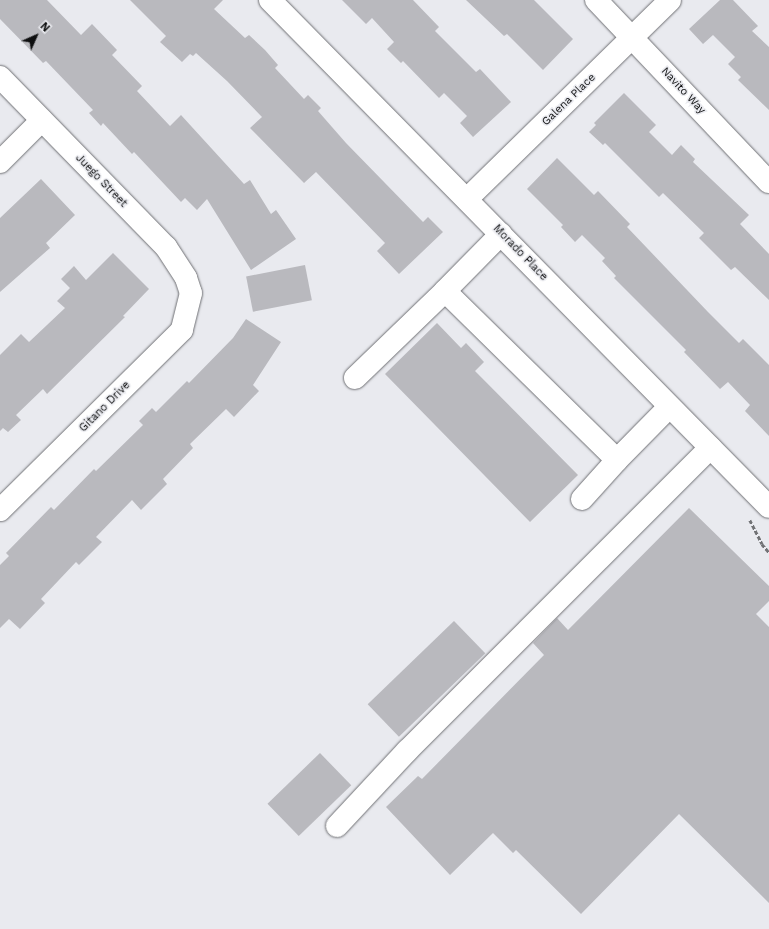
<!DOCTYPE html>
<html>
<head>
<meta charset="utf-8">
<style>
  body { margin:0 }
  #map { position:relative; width:769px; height:929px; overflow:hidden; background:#e9eaef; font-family:"Work Sans",sans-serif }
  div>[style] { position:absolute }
  .building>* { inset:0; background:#b9b9be; transform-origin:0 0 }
  .path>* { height:2.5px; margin-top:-1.25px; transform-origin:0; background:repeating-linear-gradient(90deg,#717275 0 4px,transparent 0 6px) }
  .roads { filter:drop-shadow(0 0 1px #6f7074) drop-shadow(0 0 1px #6f7074) }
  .minor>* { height:22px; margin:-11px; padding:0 11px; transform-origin:11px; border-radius:11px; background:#fff }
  span { translate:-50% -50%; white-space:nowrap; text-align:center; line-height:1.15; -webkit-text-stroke:3px #e9eaef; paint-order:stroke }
  .street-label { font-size:11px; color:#0e0f10 }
  .north { position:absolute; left:16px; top:16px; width:40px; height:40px; -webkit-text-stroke:3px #e9eaef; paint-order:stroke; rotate:45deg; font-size:11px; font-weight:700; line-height:16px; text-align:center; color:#0e0f10 }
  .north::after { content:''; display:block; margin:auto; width:14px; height:18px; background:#0e0f10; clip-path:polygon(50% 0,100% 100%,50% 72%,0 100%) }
</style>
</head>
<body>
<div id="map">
  <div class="building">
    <div style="clip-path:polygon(0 0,47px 0,81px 35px,92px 24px,117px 50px,112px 55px,142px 86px,137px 91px,170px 126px,181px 115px,244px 184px,250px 180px,271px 214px,276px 210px,296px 239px,251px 270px,207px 199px,197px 210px,185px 198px,181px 202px,134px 152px,132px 154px,103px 123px,101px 126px,89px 113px,93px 110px,46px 61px,43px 63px,0 19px)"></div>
    <div style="clip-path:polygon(130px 0,223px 0,214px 9px,245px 38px,249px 35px,265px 50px,278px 65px,275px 68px,304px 99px,308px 95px,321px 108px,318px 111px,346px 143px,423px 222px,428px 217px,443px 232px,399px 274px,377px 251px,385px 243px,316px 172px,304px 183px,250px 128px,262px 117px,227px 81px,196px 53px,193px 56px,190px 54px,182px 62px,160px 42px,166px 36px)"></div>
    <div style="clip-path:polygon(342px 0,413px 0,439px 27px,435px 31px,476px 72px,480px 69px,511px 102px,473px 137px,460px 123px,467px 116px,444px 93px,439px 98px,403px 61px,401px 63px,387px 49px,394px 42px,372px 18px,366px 24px)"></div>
    <div style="clip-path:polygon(466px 0,534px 0,573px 39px,543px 70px,507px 34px,504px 36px)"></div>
    <div style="clip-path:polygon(720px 0,733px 0,758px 26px,752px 31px,769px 47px,769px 110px,738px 80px,741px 77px,728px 64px,735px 57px,713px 35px,703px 44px,689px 29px)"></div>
    <div style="clip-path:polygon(624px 93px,656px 125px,649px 132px,672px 155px,681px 145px,695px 159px,693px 162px,749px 215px,740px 224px,769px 254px,769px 300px,735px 267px,731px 270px,699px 238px,704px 233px,663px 193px,659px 197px,605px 143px,603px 145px,589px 132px,596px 125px,594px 123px)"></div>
    <div style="clip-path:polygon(557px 158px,594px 195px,598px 191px,630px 224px,627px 227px,708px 312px,739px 343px,743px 339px,769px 365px,769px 436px,745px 411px,750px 405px,728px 382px,720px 389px,684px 352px,686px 350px,614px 278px,616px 276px,602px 261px,605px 258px,582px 235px,575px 242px,561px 227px,563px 225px,527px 189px)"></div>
    <div style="clip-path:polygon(41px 179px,75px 215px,46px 243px,50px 248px,0 292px,0 218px)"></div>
    <div style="clip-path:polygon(113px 253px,149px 289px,123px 316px,125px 317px,47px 394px,43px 389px,16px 415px,21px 420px,8px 432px,3px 428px,0 431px,0 355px,21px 334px,29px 342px,65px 308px,57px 301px,70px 288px,61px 279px,74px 266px,86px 280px)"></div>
    <div style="left:305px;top:265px;width:36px;height:60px;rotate:79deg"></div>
    <div style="clip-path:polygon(246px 319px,281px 342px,253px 385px,259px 391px,234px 417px,226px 409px,190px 444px,193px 448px,163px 479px,167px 484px,141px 510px,132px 500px,96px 537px,102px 542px,79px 565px,76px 562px,41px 599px,45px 603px,20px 629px,9px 619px,0 628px,0 565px,9px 556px,6px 553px,51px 507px,54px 510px,94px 469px,96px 471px,143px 425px,139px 421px,152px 408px,156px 412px,187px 381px,189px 383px,233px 338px)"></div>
    <div style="clip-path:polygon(437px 323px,461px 348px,466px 343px,484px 362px,475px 371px,578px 475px,530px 522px,385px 374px)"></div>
    <div style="clip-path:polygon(689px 508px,769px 586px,769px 601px,756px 614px,769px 627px,769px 903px,679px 814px,581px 914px,516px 850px,513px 853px,493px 833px,450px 875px,386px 807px,418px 776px,422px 779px,544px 655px,533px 643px,557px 618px,568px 630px)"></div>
    <div style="left:454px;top:621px;width:45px;height:120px;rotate:46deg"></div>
    <div style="left:320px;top:753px;width:45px;height:73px;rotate:46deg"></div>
  </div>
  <div class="path">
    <div style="left:750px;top:520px;width:27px;rotate:63deg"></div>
    <div style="left:762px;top:544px;width:11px;rotate:49deg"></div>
  </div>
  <div class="roads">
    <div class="minor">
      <div style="left:270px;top:0;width:711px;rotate:45.46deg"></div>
      <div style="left:596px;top:0;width:251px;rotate:46.5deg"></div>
      <div style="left:0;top:77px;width:238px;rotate:45.7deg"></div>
      <div style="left:166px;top:247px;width:37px;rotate:57deg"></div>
      <div style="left:186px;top:278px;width:16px;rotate:72deg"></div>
      <div style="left:191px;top:293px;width:38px;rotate:104deg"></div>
      <div style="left:182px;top:330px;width:256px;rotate:135.3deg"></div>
      <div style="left:0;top:162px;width:59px;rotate:-45deg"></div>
      <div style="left:467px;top:199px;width:284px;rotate:-44.4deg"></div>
      <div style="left:501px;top:234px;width:80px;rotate:134.5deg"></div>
      <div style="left:445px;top:291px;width:241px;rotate:44.5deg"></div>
      <div style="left:617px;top:460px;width:74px;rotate:-45.5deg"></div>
      <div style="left:355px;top:378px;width:125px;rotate:-44deg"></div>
      <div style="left:582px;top:499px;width:52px;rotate:-48.1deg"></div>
      <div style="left:337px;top:826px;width:103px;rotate:-47deg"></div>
      <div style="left:407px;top:751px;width:429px;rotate:-45deg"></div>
    </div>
  </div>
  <div class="street-label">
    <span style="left:683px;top:91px;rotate:47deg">Navito Way</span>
    <span style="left:569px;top:100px;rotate:-44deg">Galena Place</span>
    <span style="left:101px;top:181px;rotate:46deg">Juego Street</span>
    <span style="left:520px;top:253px;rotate:46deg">Morado Place</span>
    <span style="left:105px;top:407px;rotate:-45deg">Gitano Drive</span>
  </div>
  <div class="north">N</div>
</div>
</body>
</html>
